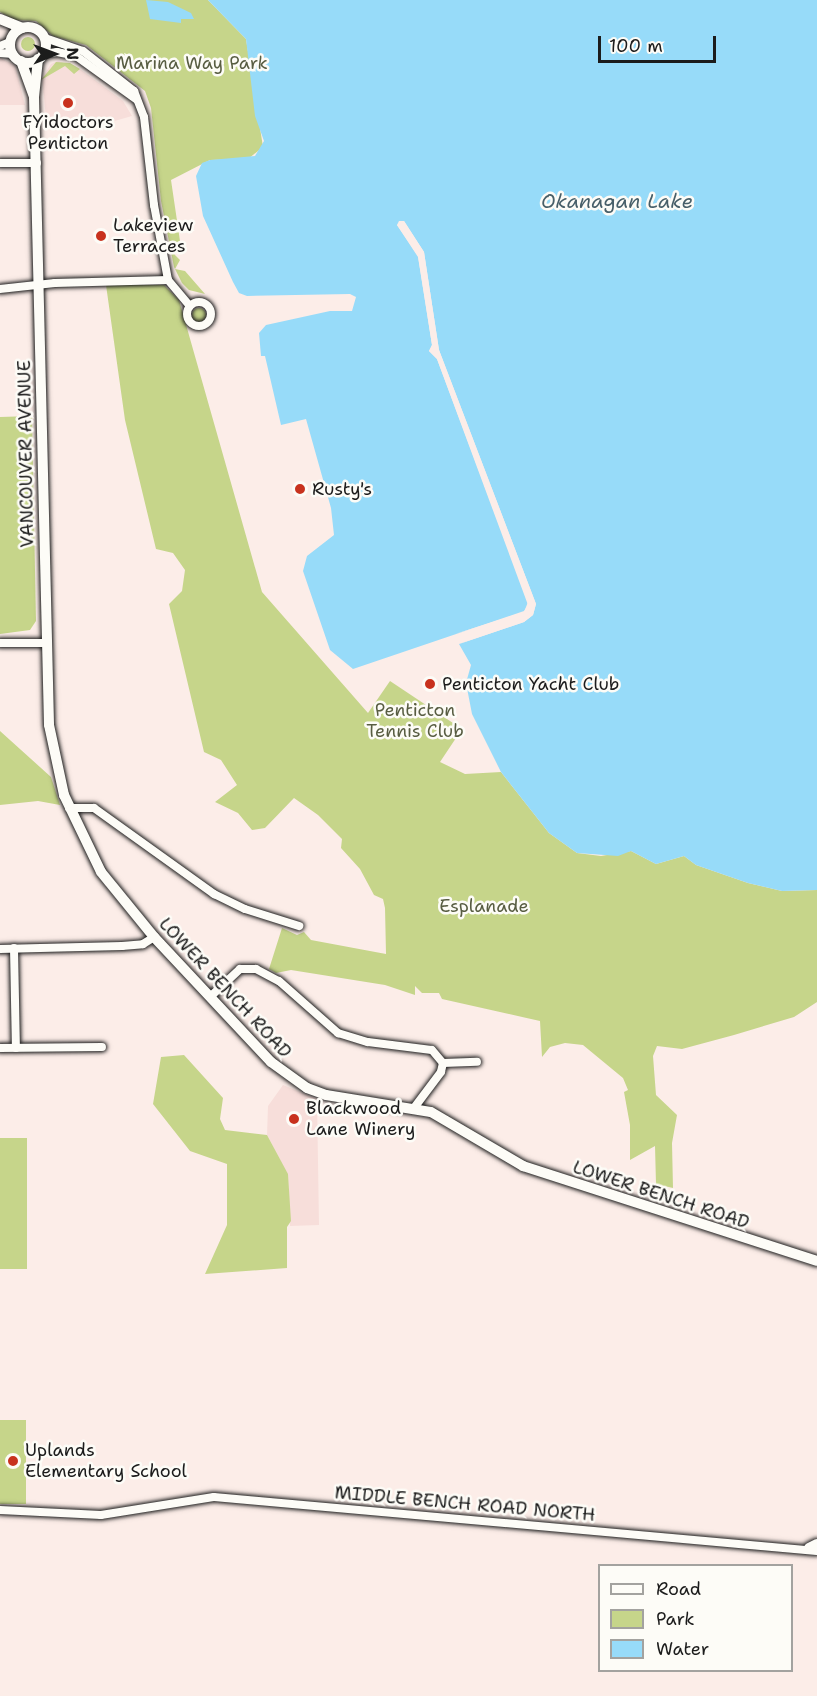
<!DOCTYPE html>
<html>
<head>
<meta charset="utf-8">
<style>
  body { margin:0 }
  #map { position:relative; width:817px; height:1696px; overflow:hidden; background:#fcede8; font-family:"Shantell Sans",sans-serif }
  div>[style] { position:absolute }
  .built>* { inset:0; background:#f7deda }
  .green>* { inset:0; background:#c6d58a; transform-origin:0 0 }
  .round { border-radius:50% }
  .water>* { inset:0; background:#97dbf9 }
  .pier>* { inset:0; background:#fcede8 }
  .roads { filter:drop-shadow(0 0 2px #1c1c1c) drop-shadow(0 0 2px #1c1c1c) }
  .street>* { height:8px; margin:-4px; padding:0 4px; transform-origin:4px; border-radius:4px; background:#fdfcf7 }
  .street>.ring { margin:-4px; padding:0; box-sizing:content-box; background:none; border:8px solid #fdfcf7; border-radius:50% }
  .secondary>* { height:10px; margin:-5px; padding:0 5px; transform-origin:5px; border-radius:5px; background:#fdfcf7 }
  .secondary>.ring { margin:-5px; padding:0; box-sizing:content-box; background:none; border:10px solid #fdfcf7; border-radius:50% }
  .dots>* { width:16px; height:16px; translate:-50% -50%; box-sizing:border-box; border:3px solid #fdfcf7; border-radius:50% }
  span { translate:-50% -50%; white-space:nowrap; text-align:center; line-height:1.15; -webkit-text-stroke:5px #fdfcf7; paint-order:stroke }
  .park-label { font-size:18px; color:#585d42 }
  .poi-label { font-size:18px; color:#1c1c1c }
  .left { translate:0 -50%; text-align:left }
  .street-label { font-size:18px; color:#1c1c1c }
  .water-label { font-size:20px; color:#475f69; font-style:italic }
  .legend { position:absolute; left:598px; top:1564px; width:195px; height:108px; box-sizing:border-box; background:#fdfcf7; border:2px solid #a3a29f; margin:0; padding:8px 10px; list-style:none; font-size:18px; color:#1c1c1c }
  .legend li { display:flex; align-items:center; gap:12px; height:30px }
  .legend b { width:30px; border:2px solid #a3a29f }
  .north { position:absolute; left:24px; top:24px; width:60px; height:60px; -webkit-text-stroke:4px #fdfcf7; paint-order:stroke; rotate:89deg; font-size:16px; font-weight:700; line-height:24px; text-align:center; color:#1c1c1c }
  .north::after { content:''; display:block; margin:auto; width:21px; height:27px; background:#1c1c1c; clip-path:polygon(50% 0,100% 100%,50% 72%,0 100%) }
  .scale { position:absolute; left:598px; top:36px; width:118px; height:27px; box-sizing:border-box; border:3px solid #1c1c1c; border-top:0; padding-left:8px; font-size:18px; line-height:21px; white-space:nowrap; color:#1c1c1c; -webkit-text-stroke:4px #fdfcf7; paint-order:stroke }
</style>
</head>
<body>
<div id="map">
  <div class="built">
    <div style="clip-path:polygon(0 58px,15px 65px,25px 105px,0 105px)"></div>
    <div style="clip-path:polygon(58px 61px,80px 69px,123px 101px,132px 116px,90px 128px,47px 128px,42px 78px,51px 64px)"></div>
    <div style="clip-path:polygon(283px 1085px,317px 1099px,319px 1225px,290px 1226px,288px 1175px,267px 1135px,268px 1106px)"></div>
  </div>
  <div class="green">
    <div style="clip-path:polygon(0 0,208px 0,246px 39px,263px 147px,248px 159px,210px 160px,171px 180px,180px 241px,171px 251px,180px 260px,175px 269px,185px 271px,205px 294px,189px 290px,182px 283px,174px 267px,161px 201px,151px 108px,145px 91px,86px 45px,53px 36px,36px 21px,15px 20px,0 12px)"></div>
    <div class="round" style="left:21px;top:37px;width:14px;height:14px"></div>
    <div style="clip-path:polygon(56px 62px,70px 63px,80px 69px,74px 74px,65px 66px,41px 80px)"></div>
    <div style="clip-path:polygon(106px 285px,164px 285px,179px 300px,262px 592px,368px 713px,390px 681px,462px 729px,440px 762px,465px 774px,501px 772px,549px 833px,577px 853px,601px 856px,631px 851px,656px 864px,684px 856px,696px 865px,748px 883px,782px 891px,817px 890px,817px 1002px,794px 1017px,734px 1035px,682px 1049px,657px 1046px,653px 1056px,656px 1095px,677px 1115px,672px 1143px,673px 1188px,656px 1184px,655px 1146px,630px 1160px,630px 1125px,624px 1092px,628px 1090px,623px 1078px,583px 1045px,565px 1043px,550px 1047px,542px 1057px,540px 1021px,442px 999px,439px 993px,422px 993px,415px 986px,415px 995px,385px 985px,291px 970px,276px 973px,269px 969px,282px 928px,297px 935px,304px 932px,311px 940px,386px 954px,385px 908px,383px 899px,374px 895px,360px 869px,341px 848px,342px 839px,318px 815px,294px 798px,265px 828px,252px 830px,238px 813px,215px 802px,237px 785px,221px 760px,204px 752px,169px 604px,182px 591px,185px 570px,173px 553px,156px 549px,125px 420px)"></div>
    <div class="round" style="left:192px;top:308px;width:14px;height:14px"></div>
    <div style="clip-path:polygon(32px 416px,36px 621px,30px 630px,0 634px,0 417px)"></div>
    <div style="clip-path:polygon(0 731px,51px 777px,60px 805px,38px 801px,0 805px)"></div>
    <div style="clip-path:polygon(184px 1055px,223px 1098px,220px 1119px,225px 1130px,267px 1135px,288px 1174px,291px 1221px,287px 1227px,287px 1268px,205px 1274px,227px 1225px,227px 1164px,190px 1151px,153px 1104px,161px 1057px)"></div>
    <div style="left:0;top:1138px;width:27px;height:131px"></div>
    <div style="left:0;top:1420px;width:26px;height:84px"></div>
  </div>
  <div class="water">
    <div style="clip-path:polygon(146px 0,168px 2px,191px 13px,194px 19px,181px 19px,181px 23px,150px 19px)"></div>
    <div style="clip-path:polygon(208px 0,817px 0,817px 890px,782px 891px,748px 883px,696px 865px,684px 856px,656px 864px,631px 851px,618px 856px,577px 853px,549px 833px,501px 772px,472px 714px,466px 683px,471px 665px,459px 644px,524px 622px,533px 615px,536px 604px,439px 350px,424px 252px,404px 221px,397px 225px,418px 256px,432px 345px,429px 351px,437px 359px,528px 605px,524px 611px,353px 669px,330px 650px,303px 571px,307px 556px,334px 535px,331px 508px,306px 419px,281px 425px,265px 356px,261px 356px,259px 333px,266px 325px,330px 311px,352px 311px,356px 297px,350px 294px,247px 296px,239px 293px,233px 282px,203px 216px,196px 176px,202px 163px,210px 160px,255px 156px,264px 141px,255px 116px,246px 39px)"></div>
  </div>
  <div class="pier">
    <div style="clip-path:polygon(399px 221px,404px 221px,424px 252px,439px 350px,536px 604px,533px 615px,524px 622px,459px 644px,522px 619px,533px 605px,518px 566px,531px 602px,526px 614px,455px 634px,524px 612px,528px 602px,437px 359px,429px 351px,432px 345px,418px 257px,397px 225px)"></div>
  </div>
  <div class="roads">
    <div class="street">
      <div style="left:45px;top:38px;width:40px;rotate:18.9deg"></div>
      <div style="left:83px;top:51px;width:65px;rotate:38.1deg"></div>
      <div style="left:134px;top:91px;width:28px;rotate:69deg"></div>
      <div style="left:144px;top:117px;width:89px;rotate:83.5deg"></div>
      <div style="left:154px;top:205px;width:76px;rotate:79.4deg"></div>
      <div style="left:168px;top:280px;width:34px;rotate:50deg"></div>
      <div style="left:0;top:46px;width:11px;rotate:-22deg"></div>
      <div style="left:0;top:53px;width:13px;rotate:4deg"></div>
      <div style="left:43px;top:54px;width:14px;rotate:-8deg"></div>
      <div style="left:57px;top:52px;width:19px;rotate:12deg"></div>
      <div style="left:76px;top:56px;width:75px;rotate:35.8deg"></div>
      <div style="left:0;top:163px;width:37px"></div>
      <div style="left:0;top:289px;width:55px;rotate:-6.2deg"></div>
      <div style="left:55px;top:283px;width:113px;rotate:-1.5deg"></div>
      <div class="ring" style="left:187px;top:302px;width:16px;height:16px"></div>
      <div style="left:0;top:643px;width:46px"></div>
      <div style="left:69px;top:808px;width:25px"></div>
      <div style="left:94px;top:808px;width:148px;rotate:35.6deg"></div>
      <div style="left:214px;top:894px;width:34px;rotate:26deg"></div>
      <div style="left:245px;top:909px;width:57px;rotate:17.5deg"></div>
      <div style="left:14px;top:948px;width:100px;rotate:88.9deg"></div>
      <div style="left:0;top:949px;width:122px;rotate:-1.4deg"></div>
      <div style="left:122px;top:946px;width:21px;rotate:-5deg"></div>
      <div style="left:143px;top:944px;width:13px;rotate:-32deg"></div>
      <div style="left:210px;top:997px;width:41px;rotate:-43deg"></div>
      <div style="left:240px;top:969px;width:16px"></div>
      <div style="left:256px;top:969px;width:26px;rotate:28deg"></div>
      <div style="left:279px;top:981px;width:79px;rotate:41.4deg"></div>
      <div style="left:338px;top:1033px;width:31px;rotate:17deg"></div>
      <div style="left:368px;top:1042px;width:64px;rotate:7.1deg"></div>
      <div style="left:432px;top:1050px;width:17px;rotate:50deg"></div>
      <div style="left:443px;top:1063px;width:9px;rotate:103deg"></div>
      <div style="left:441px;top:1072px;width:45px;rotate:126.9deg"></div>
      <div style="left:0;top:1048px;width:102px;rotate:-0.6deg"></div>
      <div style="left:443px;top:1063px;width:34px;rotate:-2deg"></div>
      <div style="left:0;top:1510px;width:101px;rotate:2.8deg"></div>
      <div style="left:101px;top:1515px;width:114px;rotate:-9.1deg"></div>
      <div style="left:214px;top:1497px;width:605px;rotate:5.12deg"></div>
    </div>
    <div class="secondary">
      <div style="left:0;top:19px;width:24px;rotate:22deg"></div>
      <div class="ring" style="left:10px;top:27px;width:26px;height:26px"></div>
      <div style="left:38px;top:59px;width:38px;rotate:96deg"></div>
      <div style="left:34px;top:97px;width:628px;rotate:88.63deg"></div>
      <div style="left:49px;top:725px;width:72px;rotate:77.9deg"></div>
      <div style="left:64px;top:795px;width:85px;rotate:64.3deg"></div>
      <div style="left:101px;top:872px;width:84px;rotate:50.8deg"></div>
      <div style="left:154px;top:937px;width:171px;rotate:46.9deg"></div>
      <div style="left:271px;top:1062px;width:44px;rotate:35.8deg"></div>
      <div style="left:307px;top:1088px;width:20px;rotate:20deg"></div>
      <div style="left:326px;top:1095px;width:106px;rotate:9.2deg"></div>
      <div style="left:431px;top:1112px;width:107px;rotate:30.4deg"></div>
      <div style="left:523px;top:1166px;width:309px;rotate:17.9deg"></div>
      <div style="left:21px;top:61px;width:38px;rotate:70deg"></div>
      <div style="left:809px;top:1548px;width:9px;rotate:-27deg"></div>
    </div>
  </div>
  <div class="dots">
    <div style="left:68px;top:103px;background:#c8321e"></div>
    <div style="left:101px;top:236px;background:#c8321e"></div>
    <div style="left:300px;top:489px;background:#c8321e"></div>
    <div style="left:430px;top:684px;background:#c8321e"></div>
    <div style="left:294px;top:1119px;background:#c8321e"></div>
    <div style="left:13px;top:1461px;background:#c8321e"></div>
  </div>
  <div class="park-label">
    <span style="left:192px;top:63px">Marina Way Park</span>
    <span style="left:415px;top:721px">Penticton<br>Tennis Club</span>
    <span style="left:484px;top:906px">Esplanade</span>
  </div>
  <div class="poi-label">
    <span style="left:68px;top:133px">FYidoctors<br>Penticton</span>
    <span class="left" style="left:113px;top:236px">Lakeview<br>Terraces</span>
    <span class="left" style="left:312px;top:489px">Rusty's</span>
    <span class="left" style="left:442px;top:684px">Penticton Yacht Club</span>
    <span class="left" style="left:306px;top:1119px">Blackwood<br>Lane Winery</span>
    <span class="left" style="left:25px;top:1461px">Uplands<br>Elementary School</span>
  </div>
  <div class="street-label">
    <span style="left:26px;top:454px;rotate:-91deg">VANCOUVER AVENUE</span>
    <span style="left:225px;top:988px;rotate:47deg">LOWER BENCH ROAD</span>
    <span style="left:661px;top:1195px;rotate:18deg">LOWER BENCH ROAD</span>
    <span style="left:465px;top:1504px;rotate:5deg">MIDDLE BENCH ROAD NORTH</span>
  </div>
  <div class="water-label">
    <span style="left:617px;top:201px">Okanagan Lake</span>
  </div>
  <ul class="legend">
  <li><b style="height:8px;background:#fdfcf7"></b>Road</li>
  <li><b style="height:16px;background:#c6d58a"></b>Park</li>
  <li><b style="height:16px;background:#97dbf9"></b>Water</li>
  </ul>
  <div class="north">N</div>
  <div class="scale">100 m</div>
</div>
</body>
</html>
